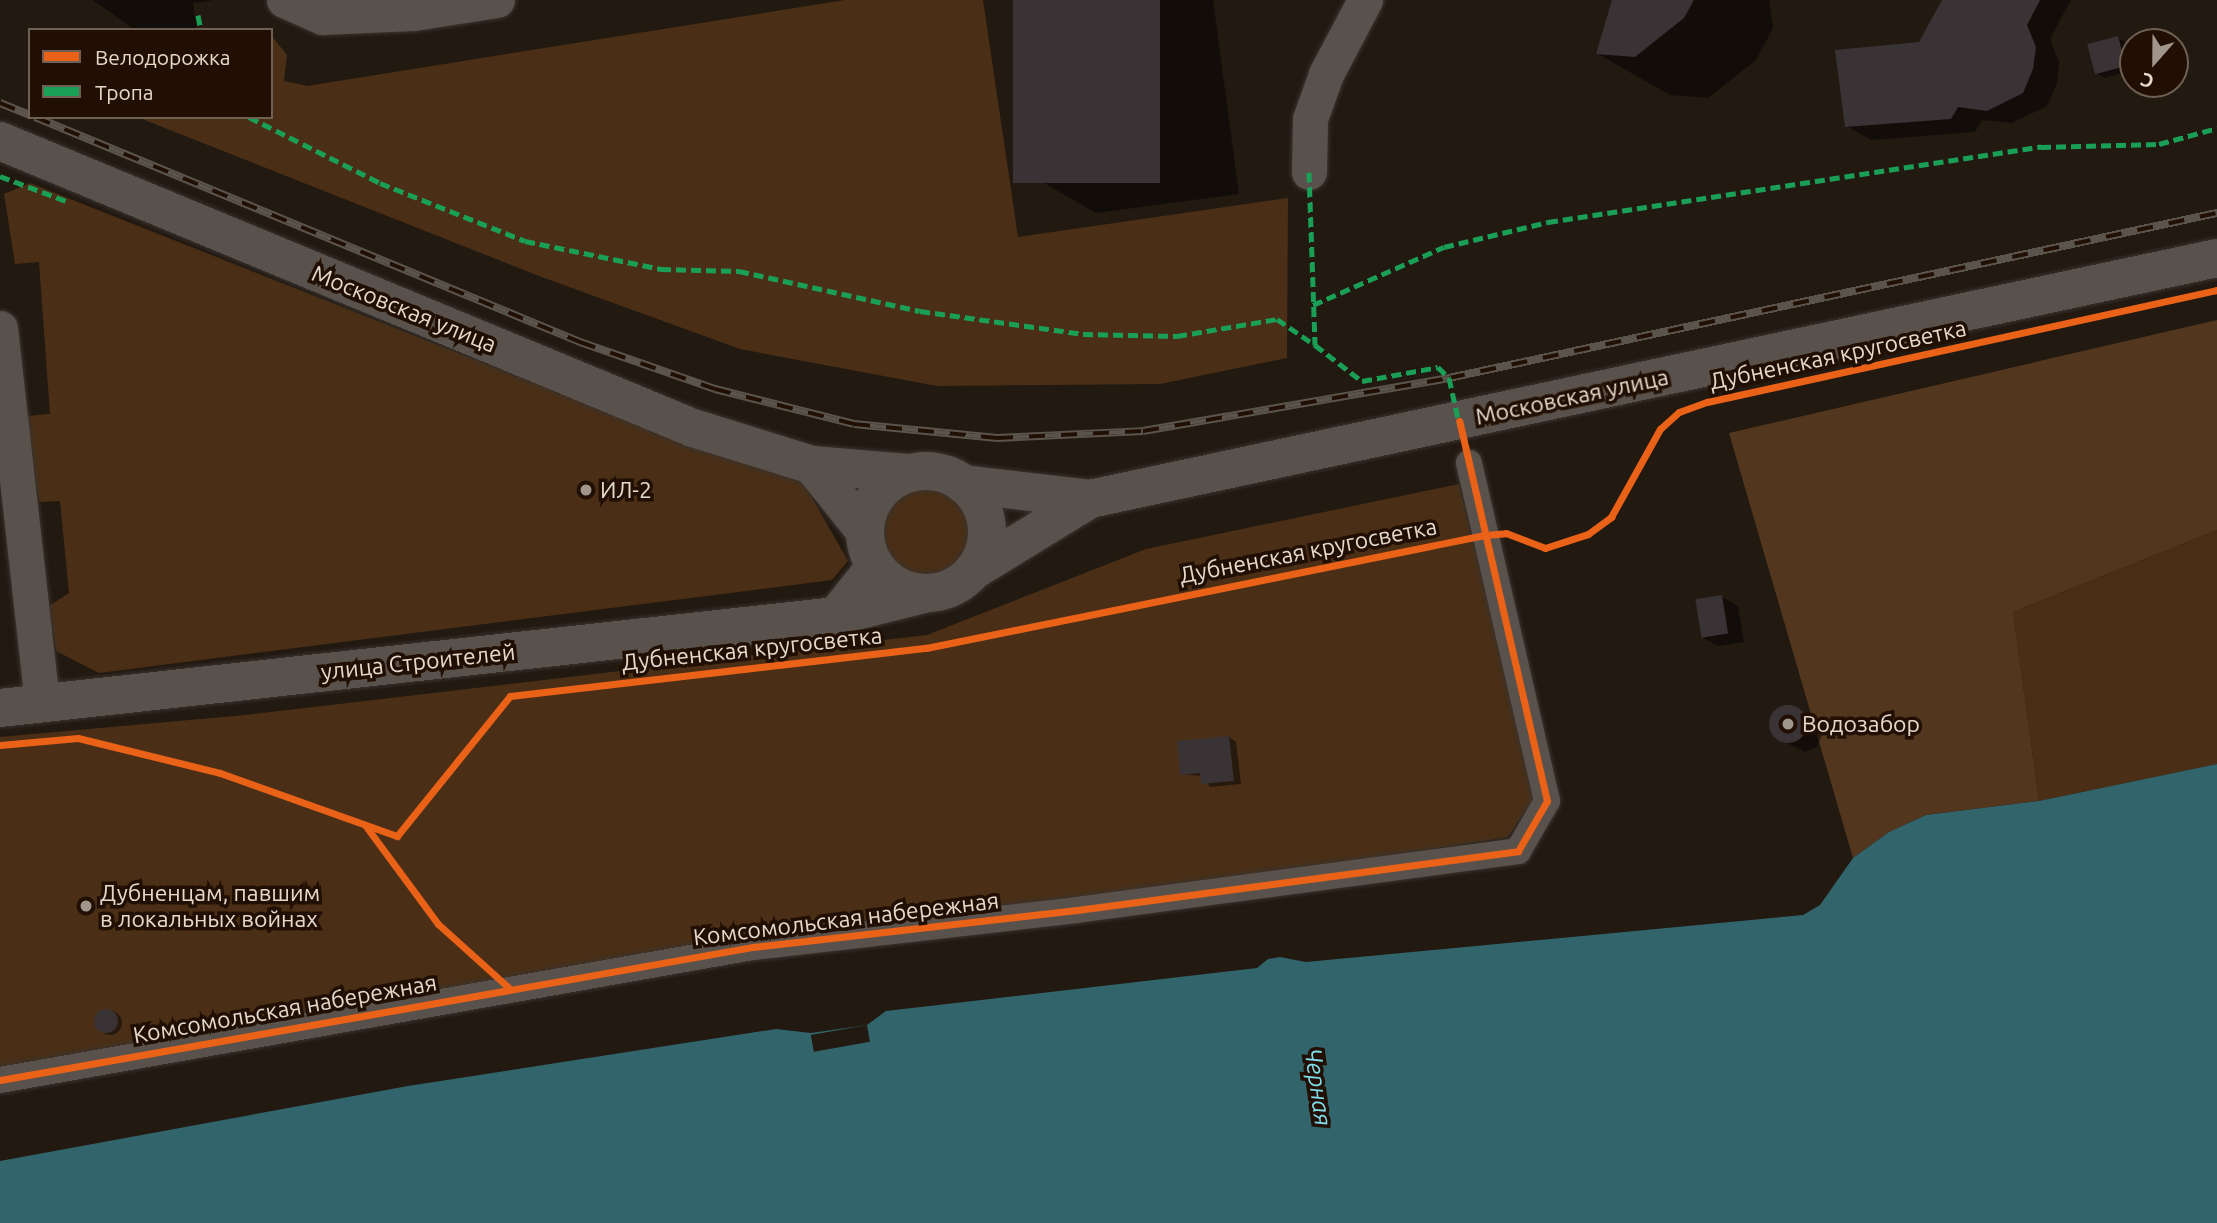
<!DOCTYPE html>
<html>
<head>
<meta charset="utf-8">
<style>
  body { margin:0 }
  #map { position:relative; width:2217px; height:1223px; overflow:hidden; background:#221911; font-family:Ubuntu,sans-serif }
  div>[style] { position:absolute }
  .green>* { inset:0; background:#4a2f16 }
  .round { border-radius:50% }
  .forest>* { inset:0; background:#52361e }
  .water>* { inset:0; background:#31646b }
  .pier>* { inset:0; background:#221911; transform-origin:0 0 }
  .shadow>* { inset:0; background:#0007 }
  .building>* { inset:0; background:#393335; transform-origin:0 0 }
  .roads { filter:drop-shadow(0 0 2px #3a332e) drop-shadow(0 0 2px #3a332e) }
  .pedestrian>* { height:26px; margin:-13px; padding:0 13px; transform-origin:13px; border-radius:13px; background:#59514b }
  .minor>* { height:35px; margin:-17.5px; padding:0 17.5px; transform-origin:17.5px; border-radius:17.5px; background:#59514b }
  .tertiary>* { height:38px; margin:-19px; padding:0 19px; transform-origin:19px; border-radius:19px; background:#59514b }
  .secondary>* { height:38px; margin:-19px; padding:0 19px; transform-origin:19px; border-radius:19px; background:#59514b }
  .secondary>.ring { margin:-19px; padding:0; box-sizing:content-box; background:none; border:38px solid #59514b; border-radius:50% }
  .rail>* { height:8px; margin-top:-4px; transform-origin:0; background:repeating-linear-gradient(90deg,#200f02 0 16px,#5a544d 0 32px); box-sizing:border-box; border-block:2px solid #5a544d }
  .quiet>* { height:5px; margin-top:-2.5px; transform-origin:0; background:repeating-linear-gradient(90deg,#1a9f57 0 10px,transparent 0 15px) }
  .cycleway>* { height:7px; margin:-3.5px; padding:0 3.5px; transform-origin:3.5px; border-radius:3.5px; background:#ea6118 }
  .dots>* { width:19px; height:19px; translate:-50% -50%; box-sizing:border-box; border:4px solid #200f02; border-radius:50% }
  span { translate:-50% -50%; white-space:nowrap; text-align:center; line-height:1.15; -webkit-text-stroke:7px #200f02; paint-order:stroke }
  .street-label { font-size:23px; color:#e5d9cf }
  .poi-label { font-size:23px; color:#e5d9cf }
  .left { translate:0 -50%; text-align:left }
  .water-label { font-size:24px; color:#81ddec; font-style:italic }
  .legend { position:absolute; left:28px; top:28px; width:245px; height:91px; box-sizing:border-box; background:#200f02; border:2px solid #6f6054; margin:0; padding:9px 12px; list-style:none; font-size:21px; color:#e5d9cf }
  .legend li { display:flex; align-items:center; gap:14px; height:35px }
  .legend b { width:35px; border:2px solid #6f6054 }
  .north { position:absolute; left:2119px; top:28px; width:70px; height:70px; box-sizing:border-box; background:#200f02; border:2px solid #6f6054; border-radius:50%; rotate:201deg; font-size:19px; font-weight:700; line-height:28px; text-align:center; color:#e5d9cf }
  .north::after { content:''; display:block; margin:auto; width:24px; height:32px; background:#a1968c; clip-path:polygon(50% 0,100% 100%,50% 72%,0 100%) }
</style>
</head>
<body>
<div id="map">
  <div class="green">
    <div style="clip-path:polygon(845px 0,983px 0,1018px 237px,1288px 198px,1287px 358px,1160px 384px,937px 386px,740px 349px,539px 276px,137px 117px,271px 117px,271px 35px,287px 55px,284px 81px,307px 86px)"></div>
    <div style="clip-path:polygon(30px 183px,690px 445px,802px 480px,848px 561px,832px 580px,99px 673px,56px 651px,49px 606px,69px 593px,60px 501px,39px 502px,27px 416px,50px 414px,39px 262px,15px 264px,4px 194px)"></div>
    <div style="clip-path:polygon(1459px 484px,1535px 797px,1508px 837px,0 1072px,0 737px,245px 715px,927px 635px,1146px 549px)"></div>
    <div class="round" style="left:880px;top:487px;width:90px;height:90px"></div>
    <div style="clip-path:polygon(2217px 530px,2217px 764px,2039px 801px,2013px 612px)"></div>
  </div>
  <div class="forest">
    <div style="clip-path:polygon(2217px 320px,2217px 530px,2013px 612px,2039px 801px,1926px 815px,1889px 832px,1853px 858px,1729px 433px)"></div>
  </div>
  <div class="water">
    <div style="clip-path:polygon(2217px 764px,2217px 1223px,0 1223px,0 1161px,408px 1086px,776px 1029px,811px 1033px,867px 1025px,886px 1011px,1257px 968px,1268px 959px,1280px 957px,1306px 962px,1803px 915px,1820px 905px,1853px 858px,1889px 832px,1926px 815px,2039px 801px)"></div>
  </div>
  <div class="pier">
    <div style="left:867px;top:1025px;width:17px;height:57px;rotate:80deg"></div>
  </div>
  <div class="shadow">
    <div style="clip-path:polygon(93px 0,214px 0,193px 3px,197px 30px,135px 30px)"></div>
    <div style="clip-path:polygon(1015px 0,1213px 0,1239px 194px,1096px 213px,1039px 180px)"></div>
    <div style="clip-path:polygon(1613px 0,1769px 0,1773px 28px,1756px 60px,1708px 98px,1670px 95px,1598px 54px)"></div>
    <div style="clip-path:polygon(1944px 0,2071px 0,2050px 39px,2059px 62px,2057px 83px,2047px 106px,2012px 123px,1982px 120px,1975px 132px,1871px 140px,1847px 126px,1920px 44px)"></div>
    <div style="clip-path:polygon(2117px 38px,2125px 42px,2133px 70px,2105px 78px,2097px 74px)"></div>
    <div style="clip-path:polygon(1722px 597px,1738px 606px,1744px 642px,1718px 646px,1702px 637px)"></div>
    <div style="clip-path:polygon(1788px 707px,1817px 722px,1822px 735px,1817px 747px,1805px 752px,1775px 737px,1770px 724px,1775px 712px)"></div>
    <div style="clip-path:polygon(1229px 737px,1236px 742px,1241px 784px,1210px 787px,1202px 776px,1182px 774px)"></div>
    <div class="round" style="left:98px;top:1011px;width:24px;height:24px"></div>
  </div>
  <div class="building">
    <div style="left:1013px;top:0;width:147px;height:183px"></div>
    <div style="clip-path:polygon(1612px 0,1694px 0,1684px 18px,1635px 57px,1596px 54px)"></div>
    <div style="clip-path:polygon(1942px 0,2040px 0,2027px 25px,2036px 47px,2033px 69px,2023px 93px,1987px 111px,1958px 107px,1951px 119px,1845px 127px,1835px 50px,1919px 42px)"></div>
    <div style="left:2118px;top:36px;width:31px;height:32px;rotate:75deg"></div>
    <div style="left:1722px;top:595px;width:39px;height:27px;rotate:81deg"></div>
    <div class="round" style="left:1769px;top:705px;width:38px;height:38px"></div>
    <div style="clip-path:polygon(1229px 736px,1234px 781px,1201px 784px,1200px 773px,1180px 775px,1177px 741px)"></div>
    <div class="round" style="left:94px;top:1009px;width:24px;height:24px"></div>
  </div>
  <div class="roads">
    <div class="pedestrian">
      <div style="left:0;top:1080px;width:765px;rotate:-10.02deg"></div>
      <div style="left:753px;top:947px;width:326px;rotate:-6.5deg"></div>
      <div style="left:1077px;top:910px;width:445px;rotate:-7.6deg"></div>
      <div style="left:1518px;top:851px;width:58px;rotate:-59.9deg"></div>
      <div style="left:1547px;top:801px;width:347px;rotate:-103deg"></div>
    </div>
    <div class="minor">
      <div style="left:284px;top:0;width:42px;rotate:24.1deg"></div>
      <div style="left:322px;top:17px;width:92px;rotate:-2.5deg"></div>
      <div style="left:414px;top:13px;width:84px;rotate:-8.9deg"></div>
      <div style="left:1309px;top:172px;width:53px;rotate:-88.9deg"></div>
      <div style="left:1310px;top:119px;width:48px;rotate:-70.4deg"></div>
      <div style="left:1326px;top:74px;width:84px;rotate:-62.2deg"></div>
      <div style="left:0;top:328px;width:378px;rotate:83.6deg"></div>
    </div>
    <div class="tertiary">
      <div style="left:836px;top:616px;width:63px;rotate:-51.5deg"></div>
      <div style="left:0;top:708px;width:841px;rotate:-6.28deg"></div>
      <div style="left:836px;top:616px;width:91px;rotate:-14deg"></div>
    </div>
    <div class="secondary">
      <div style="left:0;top:141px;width:750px;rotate:22.5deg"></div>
      <div style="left:693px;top:428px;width:125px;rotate:17.3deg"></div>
      <div style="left:812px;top:465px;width:96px;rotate:4.8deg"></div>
      <div style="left:812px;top:465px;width:83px;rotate:51.3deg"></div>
      <div class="ring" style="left:865px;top:471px;width:84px;height:84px"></div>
      <div style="left:963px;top:484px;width:128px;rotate:6.7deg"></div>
      <div style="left:1090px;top:499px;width:1152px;rotate:-12.07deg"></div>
      <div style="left:974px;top:570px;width:136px;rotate:-31.5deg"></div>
    </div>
  </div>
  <div class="rail">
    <div style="left:0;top:103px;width:32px;rotate:22deg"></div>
    <div style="left:35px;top:117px;width:590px;rotate:22.43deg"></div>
    <div style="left:580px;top:342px;width:143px;rotate:19.2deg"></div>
    <div style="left:715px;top:389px;width:143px;rotate:14.1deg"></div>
    <div style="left:854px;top:424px;width:144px;rotate:5.6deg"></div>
    <div style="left:997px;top:438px;width:146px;rotate:-2.7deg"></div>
    <div style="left:1143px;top:431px;width:311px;rotate:-9.8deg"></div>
    <div style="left:1449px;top:378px;width:786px;rotate:-12.13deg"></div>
  </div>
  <div class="quiet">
    <div style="left:198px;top:15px;width:15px;rotate:79deg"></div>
    <div style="left:249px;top:117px;width:147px;rotate:26.7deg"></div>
    <div style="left:380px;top:183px;width:156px;rotate:21.8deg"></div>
    <div style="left:525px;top:241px;width:139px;rotate:11.6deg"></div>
    <div style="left:661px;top:269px;width:78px;rotate:1.5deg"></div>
    <div style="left:739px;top:271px;width:185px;rotate:12.5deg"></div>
    <div style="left:920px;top:311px;width:165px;rotate:8deg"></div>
    <div style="left:1083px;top:334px;width:94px;rotate:1.2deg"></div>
    <div style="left:1177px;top:336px;width:101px;rotate:-9.6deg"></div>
    <div style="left:1277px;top:319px;width:46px;rotate:34.4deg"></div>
    <div style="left:1309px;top:172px;width:173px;rotate:88deg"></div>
    <div style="left:1315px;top:345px;width:59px;rotate:37.5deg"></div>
    <div style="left:1362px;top:381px;width:77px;rotate:-10.4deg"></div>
    <div style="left:1438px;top:367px;width:16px;rotate:45deg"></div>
    <div style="left:1449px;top:378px;width:50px;rotate:77.3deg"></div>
    <div style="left:0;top:176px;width:74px;rotate:20.6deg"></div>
    <div style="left:1313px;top:305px;width:143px;rotate:-23.9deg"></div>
    <div style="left:1444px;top:247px;width:107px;rotate:-13.5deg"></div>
    <div style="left:1548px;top:222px;width:499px;rotate:-8.7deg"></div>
    <div style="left:2041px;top:147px;width:118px;rotate:-1.5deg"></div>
    <div style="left:2159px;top:144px;width:60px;rotate:-15.4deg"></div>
  </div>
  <div class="cycleway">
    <div style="left:0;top:745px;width:78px;rotate:-5.1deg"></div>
    <div style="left:78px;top:738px;width:146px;rotate:13.8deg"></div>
    <div style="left:220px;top:773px;width:188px;rotate:19.6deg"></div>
    <div style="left:397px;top:836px;width:180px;rotate:-51.1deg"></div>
    <div style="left:510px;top:696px;width:419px;rotate:-6.6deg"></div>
    <div style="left:926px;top:648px;width:570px;rotate:-11.43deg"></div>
    <div style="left:1485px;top:535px;width:21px;rotate:-5deg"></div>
    <div style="left:1506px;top:533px;width:42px;rotate:21deg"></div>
    <div style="left:1545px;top:548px;width:45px;rotate:-18deg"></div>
    <div style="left:1588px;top:534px;width:29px;rotate:-36deg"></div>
    <div style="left:1611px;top:517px;width:101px;rotate:-60.9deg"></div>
    <div style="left:1660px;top:429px;width:25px;rotate:-42deg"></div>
    <div style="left:1679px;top:412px;width:30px;rotate:-20deg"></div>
    <div style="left:1707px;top:402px;width:522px;rotate:-12.39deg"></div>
    <div style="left:365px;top:825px;width:123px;rotate:53.6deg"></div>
    <div style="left:438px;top:924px;width:96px;rotate:42deg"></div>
    <div style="left:0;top:1080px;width:765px;rotate:-10.02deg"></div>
    <div style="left:753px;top:947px;width:326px;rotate:-6.5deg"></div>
    <div style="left:1077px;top:910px;width:445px;rotate:-7.6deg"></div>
    <div style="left:1518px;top:851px;width:58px;rotate:-59.9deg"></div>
    <div style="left:1547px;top:801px;width:390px;rotate:-103deg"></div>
  </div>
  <div class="dots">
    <div style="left:586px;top:490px;background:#a1968c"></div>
    <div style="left:1788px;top:724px;background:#a1968c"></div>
    <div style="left:86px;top:906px;background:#a1968c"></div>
  </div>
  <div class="street-label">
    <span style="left:404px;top:309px;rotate:22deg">Московская улица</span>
    <span style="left:1838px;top:355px;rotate:-12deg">Дубненская кругосветка</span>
    <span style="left:1572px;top:397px;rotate:-12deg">Московская улица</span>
    <span style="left:1308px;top:551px;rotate:-11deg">Дубненская кругосветка</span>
    <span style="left:752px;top:649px;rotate:-6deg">Дубненская кругосветка</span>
    <span style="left:418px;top:662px;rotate:-6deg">улица Строителей</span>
    <span style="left:846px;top:919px;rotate:-7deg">Комсомольская набережная</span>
    <span style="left:285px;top:1009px;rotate:-10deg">Комсомольская набережная</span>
  </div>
  <div class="poi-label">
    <span class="left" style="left:600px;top:490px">ИЛ-2</span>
    <span class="left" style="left:1802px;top:724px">Водозабор</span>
    <span class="left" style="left:100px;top:906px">Дубненцам, павшим<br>в локальных войнах</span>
  </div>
  <div class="water-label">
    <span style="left:1318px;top:1087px;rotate:82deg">Черная</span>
  </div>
  <ul class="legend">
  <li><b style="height:9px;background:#ea6118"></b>Велодорожка</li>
  <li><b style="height:9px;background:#1a9f57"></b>Тропа</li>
  </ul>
  <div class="north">С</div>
</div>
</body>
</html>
